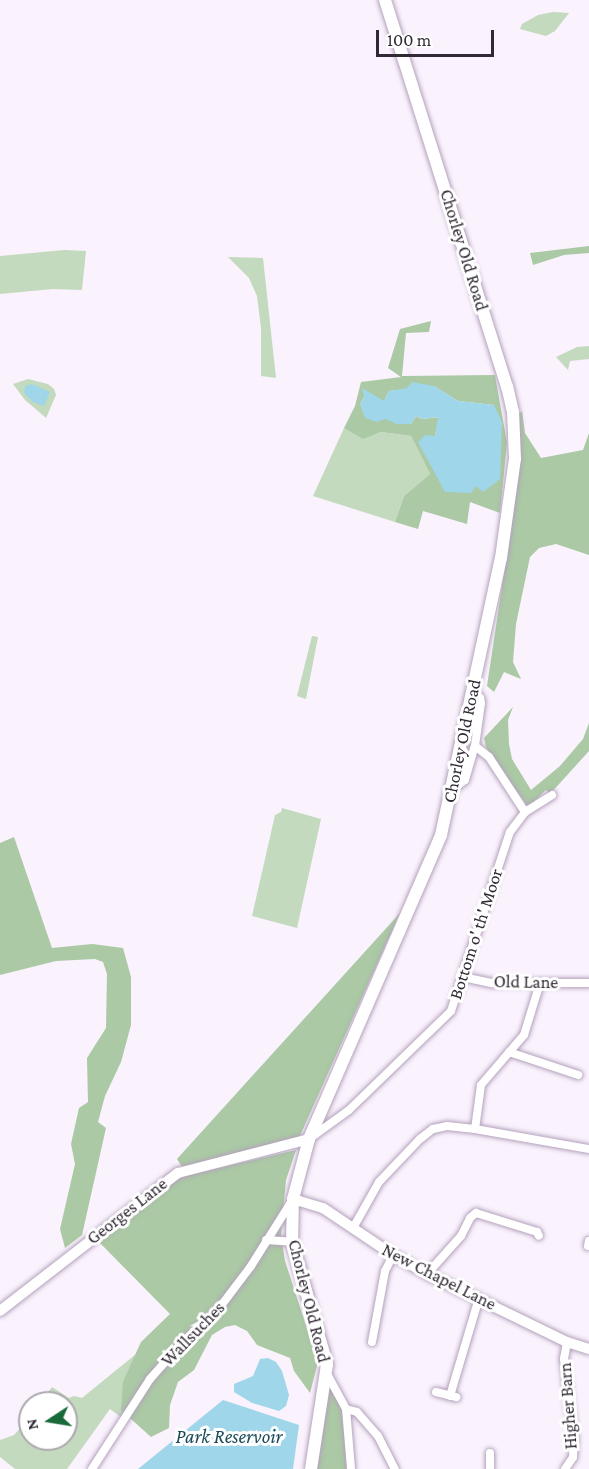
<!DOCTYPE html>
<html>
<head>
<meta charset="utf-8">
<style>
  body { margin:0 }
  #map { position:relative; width:589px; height:1469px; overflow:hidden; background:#faf2fd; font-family:"Crimson Pro",serif }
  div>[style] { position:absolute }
  .green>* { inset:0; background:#c3dabf }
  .forest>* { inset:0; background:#aac9a4 }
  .water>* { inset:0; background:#9fd6e9 }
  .roads { filter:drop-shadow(0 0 2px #b4a2bc) drop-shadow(0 0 2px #b4a2bc) }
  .minor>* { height:8px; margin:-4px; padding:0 4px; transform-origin:4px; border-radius:4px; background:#fff }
  .tertiary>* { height:10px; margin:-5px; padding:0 5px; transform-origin:5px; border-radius:5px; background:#fff }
  .secondary>* { height:12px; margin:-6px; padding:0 6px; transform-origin:6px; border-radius:6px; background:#fff }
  span { translate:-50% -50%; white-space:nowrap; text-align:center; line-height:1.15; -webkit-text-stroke:6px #fff; paint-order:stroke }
  .street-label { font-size:18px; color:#302934 }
  .water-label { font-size:20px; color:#1b4a58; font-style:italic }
  .north { position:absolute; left:18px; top:1391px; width:60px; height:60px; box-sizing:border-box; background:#fff; border:2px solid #aca9ae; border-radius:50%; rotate:258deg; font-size:16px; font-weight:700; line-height:24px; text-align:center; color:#302934 }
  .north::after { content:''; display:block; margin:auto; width:21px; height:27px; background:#196a3a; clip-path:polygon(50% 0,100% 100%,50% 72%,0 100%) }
  .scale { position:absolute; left:376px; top:30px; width:118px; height:27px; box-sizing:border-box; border:3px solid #302934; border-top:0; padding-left:8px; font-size:18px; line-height:21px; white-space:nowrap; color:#302934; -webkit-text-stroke:4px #fff; paint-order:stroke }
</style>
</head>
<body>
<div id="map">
  <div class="green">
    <div style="clip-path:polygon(553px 12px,569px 13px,555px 31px,546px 36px,520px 29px,522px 24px,538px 15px)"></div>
    <div style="clip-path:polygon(64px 250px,86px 251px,82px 290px,53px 289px,0 294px,0 256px)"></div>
    <div style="clip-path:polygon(228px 257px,263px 258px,276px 378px,261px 376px,261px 328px,257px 296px,249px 278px)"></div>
    <div style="clip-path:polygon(589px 346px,589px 359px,570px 361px,568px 370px,556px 357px,577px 347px)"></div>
    <div style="clip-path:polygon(28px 379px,48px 384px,54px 389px,56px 395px,46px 418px,25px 400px,13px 384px)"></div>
    <div style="clip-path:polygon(344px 428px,363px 438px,381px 432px,411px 436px,430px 474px,404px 496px,395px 522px,313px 496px)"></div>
    <div style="clip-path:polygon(312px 636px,318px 637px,306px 699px,297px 696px)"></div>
    <div style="clip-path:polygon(282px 808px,321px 819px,297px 928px,252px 916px,275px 815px,281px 812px)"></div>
    <div style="clip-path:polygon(136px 1354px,123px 1381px,124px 1414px,122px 1418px,110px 1409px,67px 1469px,15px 1469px,0 1457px,0 1440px,14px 1435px,30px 1417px,30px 1439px,66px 1439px,66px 1403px,40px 1403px,52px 1387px,69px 1398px,74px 1396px,82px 1398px)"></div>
  </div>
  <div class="forest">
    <div style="clip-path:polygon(589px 246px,589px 253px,564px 255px,533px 265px,530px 253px)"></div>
    <div style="clip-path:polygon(evenodd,431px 321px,429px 332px,406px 333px,402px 376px,495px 375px,507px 443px,500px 513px,470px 502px,467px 524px,423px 511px,418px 529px,395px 522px,404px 496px,430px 474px,411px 436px,381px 432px,363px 439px,344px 428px,355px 406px,361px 382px,401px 377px,388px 368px,400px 329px,431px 321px,434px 386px,458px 401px,494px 405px,476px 486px,473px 488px,435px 436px,439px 417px,422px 419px,416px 416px,411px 424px,398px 424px,360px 404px,364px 397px,384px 401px,389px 391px,434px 386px)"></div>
    <div style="clip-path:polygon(522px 411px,525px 433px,541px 458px,583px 450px,589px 433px,589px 555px,556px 544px,539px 548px,530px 557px,516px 624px,513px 662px,521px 679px,504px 672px,494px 692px,487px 686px,506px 560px,517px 416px)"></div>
    <div style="clip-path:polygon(513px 707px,508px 720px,509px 744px,512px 759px,531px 790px,560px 766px,583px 739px,589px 723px,589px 751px,550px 794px,546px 790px,528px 807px,486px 747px,484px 738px)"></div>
    <div style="clip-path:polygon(14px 837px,52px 948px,92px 944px,123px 948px,131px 977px,131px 1025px,121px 1062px,105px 1096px,98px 1122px,106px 1128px,82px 1235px,65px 1248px,60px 1229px,75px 1164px,71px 1144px,79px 1108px,88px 1102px,87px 1058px,106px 1028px,107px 974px,103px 962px,95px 959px,56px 961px,0 975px,0 843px)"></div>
    <div style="clip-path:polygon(400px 913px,299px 1138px,182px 1167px,177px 1159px)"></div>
    <div style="clip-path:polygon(296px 1150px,286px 1180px,281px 1235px,285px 1261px,318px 1362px,310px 1393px,294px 1371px,290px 1358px,257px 1345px,247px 1331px,235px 1325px,225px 1327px,212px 1335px,194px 1370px,178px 1382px,170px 1405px,169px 1428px,151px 1437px,121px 1410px,123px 1381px,141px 1342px,170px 1314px,100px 1243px,176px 1178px)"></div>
    <div style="clip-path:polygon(330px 1384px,343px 1409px,348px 1469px,317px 1469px)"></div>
  </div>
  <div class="water">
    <div style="clip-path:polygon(412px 382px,434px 386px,458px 401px,494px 405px,502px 422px,500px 479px,483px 492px,476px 486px,471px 493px,445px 492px,418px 442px,425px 435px,435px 436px,438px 417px,422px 419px,416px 416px,411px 424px,397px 424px,385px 419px,377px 422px,365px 418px,360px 404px,364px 397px,362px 388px,384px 401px,389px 391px,407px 388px)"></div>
    <div style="clip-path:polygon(32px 384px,50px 392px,44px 406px,33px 402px,24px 393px,25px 386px)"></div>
    <div style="clip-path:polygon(268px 1358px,276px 1362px,282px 1371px,289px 1395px,286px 1406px,279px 1411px,252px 1403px,234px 1392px,234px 1384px,253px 1376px,260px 1359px)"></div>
    <div style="clip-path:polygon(223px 1400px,299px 1425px,293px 1469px,138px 1469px)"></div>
  </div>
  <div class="roads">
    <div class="minor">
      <div style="left:475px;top:746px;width:18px;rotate:38deg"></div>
      <div style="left:489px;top:757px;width:66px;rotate:56.8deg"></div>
      <div style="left:452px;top:790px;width:16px;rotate:-38deg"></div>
      <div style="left:465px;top:780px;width:35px;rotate:-74deg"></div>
      <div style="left:475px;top:746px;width:43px;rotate:-82.1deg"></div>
      <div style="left:481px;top:703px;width:5px;rotate:-101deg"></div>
      <div style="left:480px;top:698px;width:11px;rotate:-131deg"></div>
      <div style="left:463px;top:977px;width:30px;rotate:12deg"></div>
      <div style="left:492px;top:983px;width:97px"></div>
      <div style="left:509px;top:1052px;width:73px;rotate:18.4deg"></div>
      <div style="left:475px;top:1129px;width:44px;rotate:-82.2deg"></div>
      <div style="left:481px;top:1085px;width:66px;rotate:-49.3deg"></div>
      <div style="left:524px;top:1035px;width:54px;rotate:-72.9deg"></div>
      <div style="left:309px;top:1139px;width:49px;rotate:-35.9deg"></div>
      <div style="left:349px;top:1110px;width:142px;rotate:-44.1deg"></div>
      <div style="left:451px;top:1011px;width:188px;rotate:-71.8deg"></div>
      <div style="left:510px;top:832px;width:25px;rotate:-53deg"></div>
      <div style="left:525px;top:812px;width:32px;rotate:-32deg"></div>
      <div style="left:353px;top:1228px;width:53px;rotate:-60.5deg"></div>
      <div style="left:379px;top:1182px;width:59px;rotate:-46.4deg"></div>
      <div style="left:420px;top:1139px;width:16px;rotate:-38deg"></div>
      <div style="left:433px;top:1129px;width:14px;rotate:-12deg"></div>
      <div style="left:447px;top:1126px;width:28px;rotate:6deg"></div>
      <div style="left:475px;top:1129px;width:116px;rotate:10deg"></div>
      <div style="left:266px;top:1240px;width:26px;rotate:4deg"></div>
      <div style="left:588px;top:1246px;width:5px;rotate:-79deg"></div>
      <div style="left:427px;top:1274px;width:51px;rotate:-48.2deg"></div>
      <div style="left:461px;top:1236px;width:20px;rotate:-63deg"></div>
      <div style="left:470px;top:1218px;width:8px;rotate:-40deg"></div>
      <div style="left:476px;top:1213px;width:64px;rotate:17.3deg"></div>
      <div style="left:537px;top:1232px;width:4px;rotate:63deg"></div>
      <div style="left:372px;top:1342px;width:72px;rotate:-79.6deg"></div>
      <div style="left:385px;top:1271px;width:18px;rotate:-63deg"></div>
      <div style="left:326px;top:1372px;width:42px;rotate:61.6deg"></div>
      <div style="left:346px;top:1409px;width:11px;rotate:15deg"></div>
      <div style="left:357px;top:1412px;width:32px;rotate:49deg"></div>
      <div style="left:378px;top:1436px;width:37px;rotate:63deg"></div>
      <div style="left:436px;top:1392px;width:21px;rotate:14deg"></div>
      <div style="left:450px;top:1396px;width:102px;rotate:-73.5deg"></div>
      <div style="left:346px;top:1409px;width:60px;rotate:85.2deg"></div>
      <div style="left:490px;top:1453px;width:16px;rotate:90deg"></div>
      <div style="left:92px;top:1469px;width:107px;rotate:-57.2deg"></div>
      <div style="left:150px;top:1379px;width:47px;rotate:-48.5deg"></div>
      <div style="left:181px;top:1344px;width:49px;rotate:-42.5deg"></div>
      <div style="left:217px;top:1311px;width:56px;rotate:-52.9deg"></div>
      <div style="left:251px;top:1266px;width:79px;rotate:-57.9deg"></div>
      <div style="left:565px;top:1469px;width:14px;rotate:-56deg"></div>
      <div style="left:573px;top:1457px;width:18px;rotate:-87deg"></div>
      <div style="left:574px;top:1439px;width:81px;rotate:-97.1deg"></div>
      <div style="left:564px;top:1359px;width:17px;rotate:-80deg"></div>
    </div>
    <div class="tertiary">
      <div style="left:293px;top:1199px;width:31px;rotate:17deg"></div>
      <div style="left:323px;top:1208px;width:84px;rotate:33.9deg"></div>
      <div style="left:393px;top:1255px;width:39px;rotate:29deg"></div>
      <div style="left:427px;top:1274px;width:156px;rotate:25.9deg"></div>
      <div style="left:567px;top:1342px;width:23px;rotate:18deg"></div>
      <div style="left:0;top:1311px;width:225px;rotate:-37.8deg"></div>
      <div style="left:178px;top:1173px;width:135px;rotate:-14.5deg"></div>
    </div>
    <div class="secondary">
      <div style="left:311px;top:1469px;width:106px;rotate:-81.3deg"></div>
      <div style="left:327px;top:1364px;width:127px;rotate:-106deg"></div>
      <div style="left:292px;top:1242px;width:43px;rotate:-88.7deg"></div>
      <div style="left:293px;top:1199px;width:62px;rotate:-75.1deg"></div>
      <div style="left:309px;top:1139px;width:331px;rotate:-66.5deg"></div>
      <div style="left:441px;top:835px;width:283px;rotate:-77.8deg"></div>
      <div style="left:501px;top:558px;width:100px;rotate:-82deg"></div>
      <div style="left:515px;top:459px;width:47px;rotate:-92.4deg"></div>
      <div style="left:513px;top:412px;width:26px;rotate:-103deg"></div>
      <div style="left:507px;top:387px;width:406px;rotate:-107.5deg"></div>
    </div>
  </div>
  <div class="street-label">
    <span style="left:464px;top:250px;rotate:73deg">Chorley Old Road</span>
    <span style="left:462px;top:741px;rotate:-78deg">Chorley Old Road</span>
    <span style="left:476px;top:934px;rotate:-72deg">Bottom o' th' Moor</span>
    <span style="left:526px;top:982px;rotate:1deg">Old Lane</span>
    <span style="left:127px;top:1211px;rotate:-38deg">Georges Lane</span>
    <span style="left:439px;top:1277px;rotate:27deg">New Chapel Lane</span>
    <span style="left:309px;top:1301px;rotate:76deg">Chorley Old Road</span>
    <span style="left:193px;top:1334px;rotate:-46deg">Wallsuches</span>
    <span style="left:568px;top:1406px;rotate:-94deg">Higher Barn</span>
  </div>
  <div class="water-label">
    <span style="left:229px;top:1436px">Park Reservoir</span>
  </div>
  <div class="north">N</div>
  <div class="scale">100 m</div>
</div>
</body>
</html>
